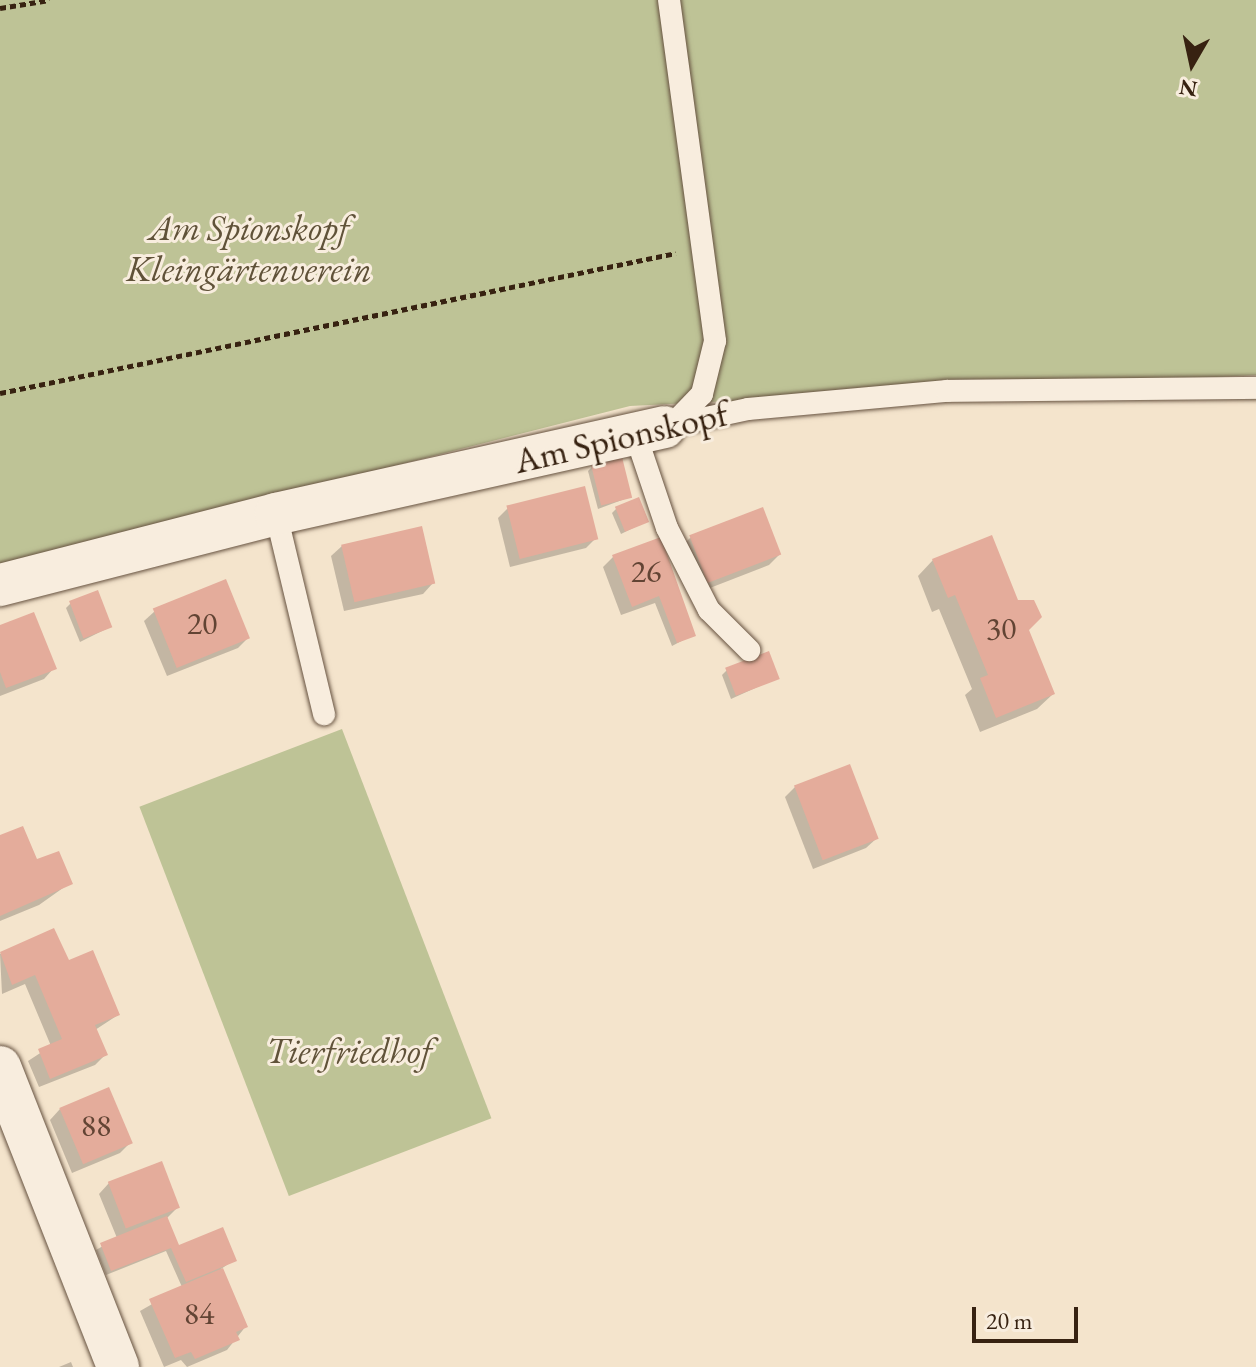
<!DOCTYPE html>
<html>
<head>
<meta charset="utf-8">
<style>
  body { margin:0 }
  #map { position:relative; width:1256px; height:1367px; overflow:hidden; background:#f4e4cc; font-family:"EB Garamond",serif }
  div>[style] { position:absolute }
  .green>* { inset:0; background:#bec396; transform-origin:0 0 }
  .shadow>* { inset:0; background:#0003 }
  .building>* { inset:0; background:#e4ac9b; transform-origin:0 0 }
  .path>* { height:5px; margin-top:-2.5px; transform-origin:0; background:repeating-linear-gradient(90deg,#372211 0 6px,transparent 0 10px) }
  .roads { filter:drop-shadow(0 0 2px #665240) drop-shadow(0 0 2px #665240) }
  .lane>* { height:22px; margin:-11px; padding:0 11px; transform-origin:11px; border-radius:11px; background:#f8edde }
  .street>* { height:42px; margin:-21px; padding:0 21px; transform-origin:21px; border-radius:21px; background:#f8edde }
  span { translate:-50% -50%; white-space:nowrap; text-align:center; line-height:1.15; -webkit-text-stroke:6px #f8edde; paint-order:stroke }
  .number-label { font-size:32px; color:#624434 }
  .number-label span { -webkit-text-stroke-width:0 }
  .park-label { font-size:36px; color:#605239; font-style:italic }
  .street-label { font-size:36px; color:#372211 }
  .north { position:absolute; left:1152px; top:24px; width:80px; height:80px; -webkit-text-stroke:6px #f8edde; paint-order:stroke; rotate:189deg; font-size:22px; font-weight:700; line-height:32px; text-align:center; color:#372211 }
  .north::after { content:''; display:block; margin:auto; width:28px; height:36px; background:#372211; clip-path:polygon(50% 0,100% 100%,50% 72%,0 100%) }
  .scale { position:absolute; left:972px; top:1307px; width:106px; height:36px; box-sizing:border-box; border:4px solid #372211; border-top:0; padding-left:10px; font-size:24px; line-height:28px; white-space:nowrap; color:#372211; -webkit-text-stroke:6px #f8edde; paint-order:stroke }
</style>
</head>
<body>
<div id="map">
  <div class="green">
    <div style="clip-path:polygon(0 0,1256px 0,1256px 375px,630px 406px,0 566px)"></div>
    <div style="left:342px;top:729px;width:417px;height:217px;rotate:69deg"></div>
  </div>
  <div class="shadow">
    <div style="clip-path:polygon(592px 467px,630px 497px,598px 509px,588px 471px)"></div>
    <div style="clip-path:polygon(508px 508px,596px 538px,586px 548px,510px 567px,498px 518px)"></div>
    <div style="clip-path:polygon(617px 508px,647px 521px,621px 534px,612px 513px)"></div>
    <div style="clip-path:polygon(690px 538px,779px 555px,769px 565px,697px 593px,680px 548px)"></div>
    <div style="clip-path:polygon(660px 539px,693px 635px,672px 646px,655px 603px,621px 615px,603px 567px,613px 557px)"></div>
    <div style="clip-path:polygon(342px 546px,433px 583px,423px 594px,344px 611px,331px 556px)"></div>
    <div style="clip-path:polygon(933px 560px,1027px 630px,1053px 694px,1037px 709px,980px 732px,965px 695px,972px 689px,939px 609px,932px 612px,918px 576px)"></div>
    <div style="clip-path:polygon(71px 603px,110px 627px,80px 642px,66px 608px)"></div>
    <div style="clip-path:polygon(155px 611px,248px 638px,238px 648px,167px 676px,144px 621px)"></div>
    <div style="clip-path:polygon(0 628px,54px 668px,44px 679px,0 696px)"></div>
    <div style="clip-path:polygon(727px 670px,777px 678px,731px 699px,722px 675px)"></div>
    <div style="clip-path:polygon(795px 787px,877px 838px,866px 848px,813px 869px,785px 797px)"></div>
    <div style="clip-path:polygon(0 837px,36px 863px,70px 883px,39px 905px,0 921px)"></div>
    <div style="clip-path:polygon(53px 930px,68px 963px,118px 1015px,95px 1030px,105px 1055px,95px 1065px,39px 1087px,28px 1061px,51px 1046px,25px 984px,2px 994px,0 954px)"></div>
    <div style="clip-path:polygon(60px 1109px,130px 1143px,120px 1153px,72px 1173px,50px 1120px)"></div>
    <div style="clip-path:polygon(109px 1183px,178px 1207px,166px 1219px,178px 1248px,234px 1260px,221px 1269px,246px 1326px,227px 1350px,187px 1367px,181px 1360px,164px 1367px,140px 1311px,182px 1287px,166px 1251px,106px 1275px,96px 1250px,117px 1238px,99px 1194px)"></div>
    <div style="clip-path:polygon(71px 1362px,73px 1367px,59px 1367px)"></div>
  </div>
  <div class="building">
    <div style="left:622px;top:457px;width:42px;height:32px;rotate:76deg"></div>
    <div style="left:585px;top:486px;width:55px;height:81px;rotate:76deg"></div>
    <div style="left:639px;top:497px;width:27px;height:26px;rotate:68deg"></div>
    <div style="left:763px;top:507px;width:51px;height:79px;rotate:69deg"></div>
    <div style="left:422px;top:526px;width:59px;height:83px;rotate:77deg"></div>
    <div style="clip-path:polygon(992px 535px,1018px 600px,1034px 600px,1042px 617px,1029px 630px,1055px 694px,996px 718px,980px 678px,988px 675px,955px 595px,948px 598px,932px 559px)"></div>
    <div style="clip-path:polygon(661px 537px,696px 636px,677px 643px,659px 596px,632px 607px,612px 555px)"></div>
    <div style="left:226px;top:579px;width:64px;height:79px;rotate:68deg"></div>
    <div style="left:98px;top:590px;width:40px;height:31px;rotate:69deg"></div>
    <div style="clip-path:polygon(34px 612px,57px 669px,6px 688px,0 672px,0 625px)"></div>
    <div style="left:769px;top:651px;width:30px;height:47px;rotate:69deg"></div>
    <div style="left:850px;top:764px;width:80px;height:60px;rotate:69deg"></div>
    <div style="clip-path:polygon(23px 826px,37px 859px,59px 851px,73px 884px,0 916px,0 835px)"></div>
    <div style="clip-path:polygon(54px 928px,69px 960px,93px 950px,120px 1015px,95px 1025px,108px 1055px,50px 1079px,38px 1049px,62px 1039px,35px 975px,12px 985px,0 952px)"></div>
    <div style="left:109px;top:1087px;width:61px;height:54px;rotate:67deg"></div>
    <div style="left:162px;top:1161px;width:50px;height:58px;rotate:69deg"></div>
    <div style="clip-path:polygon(167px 1216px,179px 1245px,223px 1227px,237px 1261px,186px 1282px,171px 1248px,111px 1271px,100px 1243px)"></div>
    <div style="clip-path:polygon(223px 1268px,248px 1327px,236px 1332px,240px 1340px,195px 1359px,191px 1352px,175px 1358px,149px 1299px)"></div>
  </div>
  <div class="path">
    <div style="left:0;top:8px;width:50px;rotate:-9.3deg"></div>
    <div style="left:0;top:393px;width:690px;rotate:-11.7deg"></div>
  </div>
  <div class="roads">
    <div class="lane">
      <div style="left:669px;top:0;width:344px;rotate:82.3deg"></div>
      <div style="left:715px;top:341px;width:55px;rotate:103.8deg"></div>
      <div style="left:702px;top:394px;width:37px;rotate:134deg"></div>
      <div style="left:664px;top:427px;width:86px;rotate:-12.1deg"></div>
      <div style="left:748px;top:409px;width:200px;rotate:-5.2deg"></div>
      <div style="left:947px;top:391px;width:309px;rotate:-0.6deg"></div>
      <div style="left:635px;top:433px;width:100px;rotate:71.4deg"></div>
      <div style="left:667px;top:528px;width:92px;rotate:62.9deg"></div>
      <div style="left:709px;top:610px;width:57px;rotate:45deg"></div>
      <div style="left:276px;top:514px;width:206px;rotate:76.5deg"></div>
    </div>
    <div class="street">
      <div style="left:0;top:585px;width:285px;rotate:-14.4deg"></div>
      <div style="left:276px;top:514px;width:398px;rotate:-12.6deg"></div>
      <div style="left:0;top:1067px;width:322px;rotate:68.5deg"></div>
    </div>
  </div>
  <div class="number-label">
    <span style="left:646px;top:571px">26</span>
    <span style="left:202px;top:623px">20</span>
    <span style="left:1001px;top:628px">30</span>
    <span style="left:96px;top:1125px">88</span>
    <span style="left:199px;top:1313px">84</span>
  </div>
  <div class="park-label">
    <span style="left:249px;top:248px">Am Spionskopf<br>Kleingärtenverein</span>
    <span style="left:349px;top:1051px">Tierfriedhof</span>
  </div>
  <div class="street-label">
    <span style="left:621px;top:437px;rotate:-13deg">Am Spionskopf</span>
  </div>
  <div class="north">N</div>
  <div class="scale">20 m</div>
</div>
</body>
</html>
